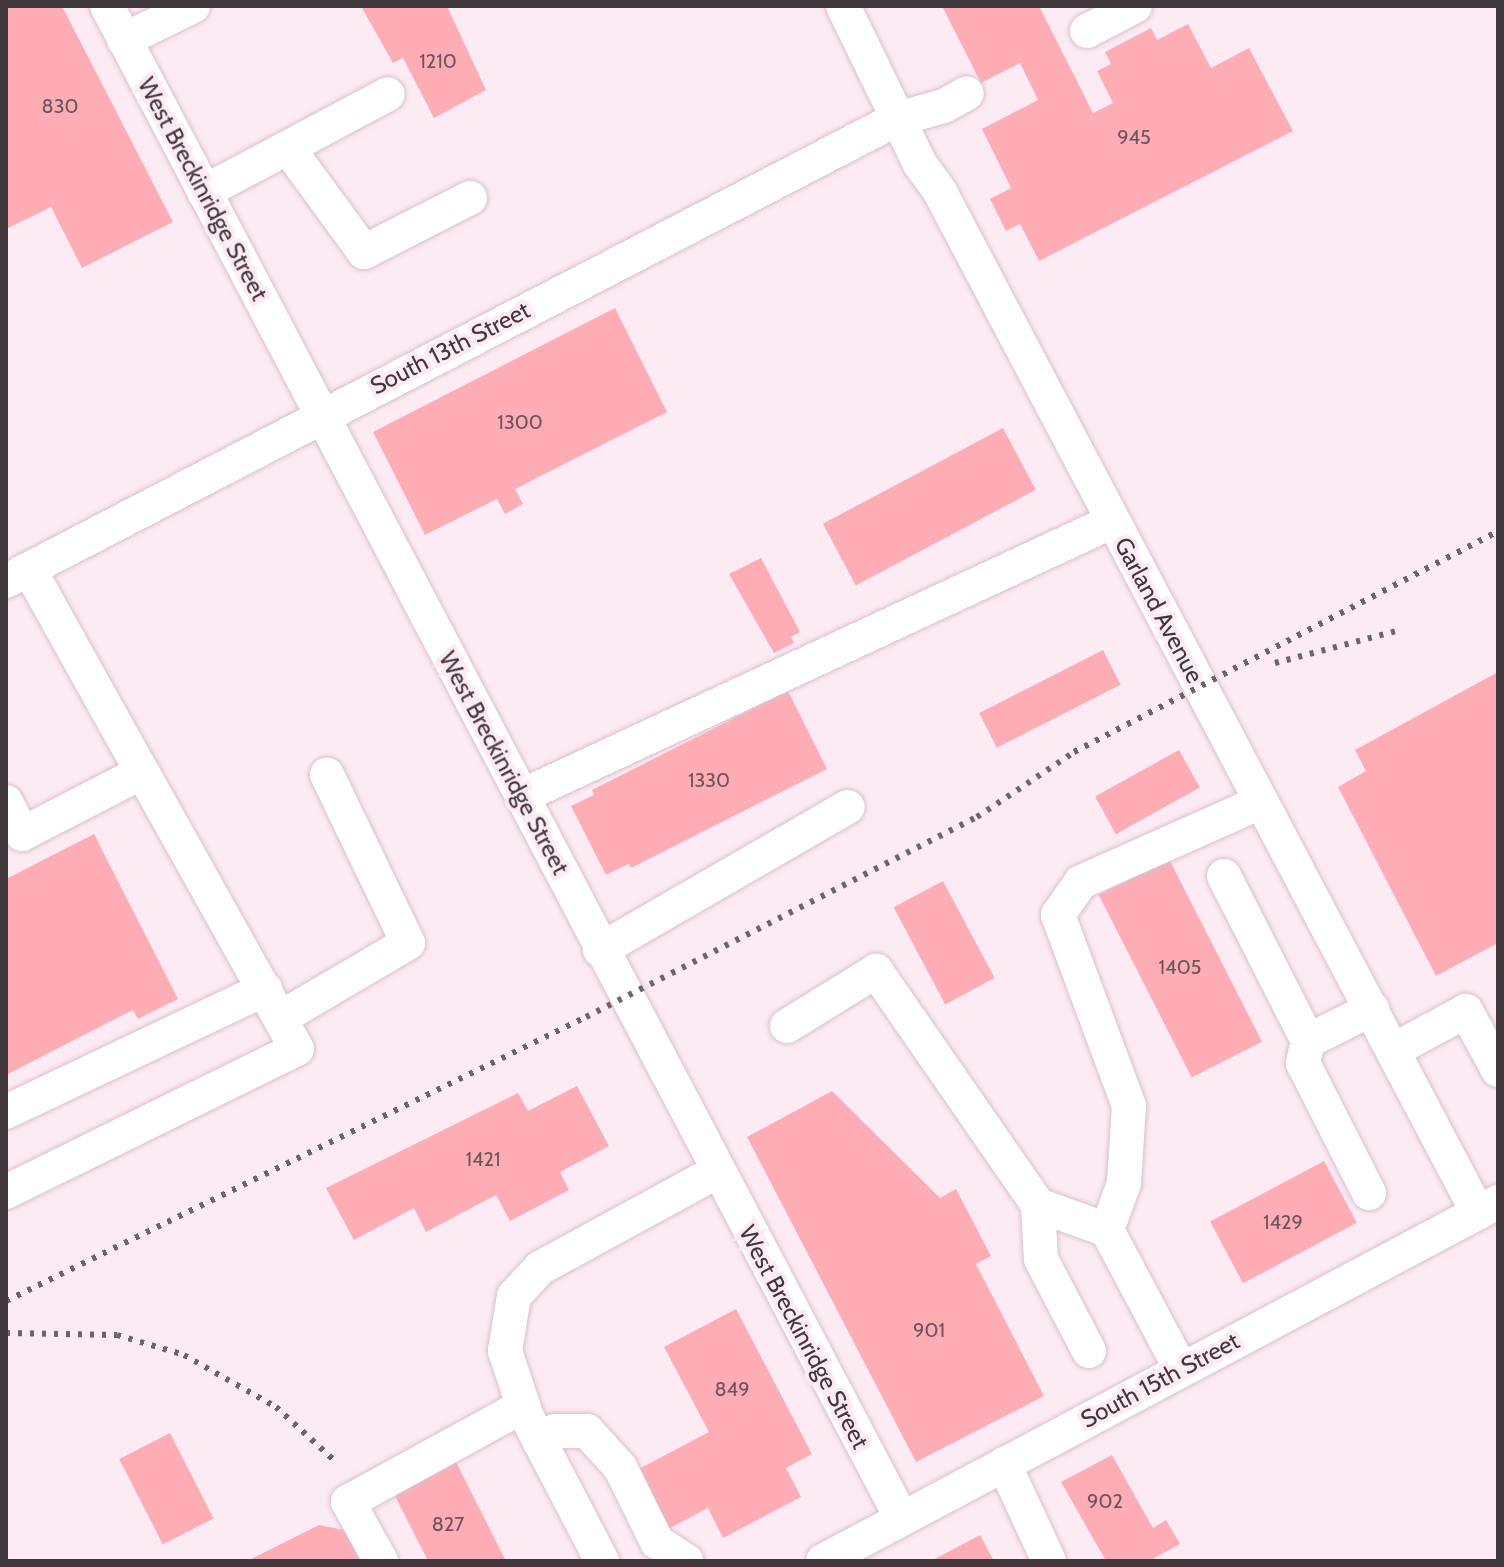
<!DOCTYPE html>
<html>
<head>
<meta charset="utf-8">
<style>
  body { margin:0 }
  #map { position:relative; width:1504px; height:1567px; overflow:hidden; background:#fceaf4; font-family:Cabin,sans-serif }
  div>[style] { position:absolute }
  .building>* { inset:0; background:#feadb7; transform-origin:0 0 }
  .roads { filter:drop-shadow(0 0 2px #d7c1cd) drop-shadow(0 0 2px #d7c1cd) }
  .minor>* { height:34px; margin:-17px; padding:0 17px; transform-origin:17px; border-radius:17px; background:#fff }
  .rail>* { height:6px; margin-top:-3px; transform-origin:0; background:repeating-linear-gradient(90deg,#6e6369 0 4px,transparent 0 12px) }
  span { translate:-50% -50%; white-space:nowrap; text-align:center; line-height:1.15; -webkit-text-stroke:8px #fceaf4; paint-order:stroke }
  .number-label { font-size:20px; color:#70545b }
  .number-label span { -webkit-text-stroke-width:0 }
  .street-label { font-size:24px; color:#40373c }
  .frame { position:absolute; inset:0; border:8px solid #40373c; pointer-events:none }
</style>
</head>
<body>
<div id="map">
  <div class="building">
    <div style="clip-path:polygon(6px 6px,62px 6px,173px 222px,82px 268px,51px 207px,6px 229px)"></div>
    <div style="clip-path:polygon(361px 6px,447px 6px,486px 90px,434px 118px,403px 58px,393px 63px)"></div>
    <div style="clip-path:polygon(942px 6px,1039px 6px,1093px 113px,1113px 103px,1097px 71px,1111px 64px,1105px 52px,1151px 28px,1157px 40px,1188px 24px,1211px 68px,1249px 48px,1293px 131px,1039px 261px,1020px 224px,1006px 231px,990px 199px,1011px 188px,982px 129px,1038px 100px,1020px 63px,981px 83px)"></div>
    <div style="clip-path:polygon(615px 308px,667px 412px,515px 489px,523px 504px,505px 514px,497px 499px,425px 535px,373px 432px)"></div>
    <div style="left:1003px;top:428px;width:70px;height:204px;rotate:62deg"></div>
    <div style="clip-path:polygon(761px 558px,800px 632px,791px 637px,794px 643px,774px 653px,729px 574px)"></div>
    <div style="left:1103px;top:650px;width:39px;height:139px;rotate:63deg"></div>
    <div style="clip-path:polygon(1498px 672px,1498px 943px,1436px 976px,1338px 787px,1366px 771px,1355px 750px)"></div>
    <div style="clip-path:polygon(788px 691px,827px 769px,631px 868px,629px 864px,606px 875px,571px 806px,594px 795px,592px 790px)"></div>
    <div style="left:1179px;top:750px;width:43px;height:96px;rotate:61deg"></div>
    <div style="clip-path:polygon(94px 834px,178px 999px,138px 1019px,133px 1010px,6px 1075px,6px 879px)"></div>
    <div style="left:1169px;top:859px;width:205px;height:79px;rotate:63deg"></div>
    <div style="left:943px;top:881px;width:110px;height:56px;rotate:62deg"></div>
    <div style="clip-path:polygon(577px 1086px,609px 1146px,560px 1172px,569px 1190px,510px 1221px,496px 1195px,426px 1232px,414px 1208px,354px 1240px,326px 1188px,518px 1093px,528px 1111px)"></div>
    <div style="clip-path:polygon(832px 1091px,940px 1198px,956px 1189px,991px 1256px,976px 1264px,1044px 1396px,916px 1462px,747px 1137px)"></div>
    <div style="left:1324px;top:1161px;width:70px;height:129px;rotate:62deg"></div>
    <div style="clip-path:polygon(736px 1309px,812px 1454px,786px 1468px,801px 1497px,723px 1538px,708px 1508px,668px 1529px,637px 1470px,709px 1432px,664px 1347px)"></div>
    <div style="left:170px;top:1433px;width:96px;height:57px;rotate:63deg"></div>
    <div style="clip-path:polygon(1112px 1455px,1153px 1528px,1166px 1520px,1180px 1544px,1149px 1561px,1106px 1561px,1061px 1482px)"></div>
    <div style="clip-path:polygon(453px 1456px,506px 1561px,428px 1561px,391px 1488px)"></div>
    <div style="clip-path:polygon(319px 1525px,344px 1530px,360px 1561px,247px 1561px)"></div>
    <div style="clip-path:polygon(980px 1535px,994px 1561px,931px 1561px)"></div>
  </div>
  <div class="roads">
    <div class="minor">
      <div style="left:107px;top:6px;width:1709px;rotate:62.28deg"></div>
      <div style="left:843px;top:6px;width:176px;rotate:64deg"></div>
      <div style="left:920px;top:164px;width:34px;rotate:54deg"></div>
      <div style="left:940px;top:192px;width:1154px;rotate:62.21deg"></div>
      <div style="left:1087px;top:31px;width:54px;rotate:-27.5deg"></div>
      <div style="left:124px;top:40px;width:77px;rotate:-26.2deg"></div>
      <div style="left:288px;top:148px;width:129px;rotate:53.8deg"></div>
      <div style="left:364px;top:252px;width:119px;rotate:-27deg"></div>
      <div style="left:204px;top:192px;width:208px;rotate:-28deg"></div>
      <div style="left:6px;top:581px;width:1004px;rotate:-27.41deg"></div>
      <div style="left:897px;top:119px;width:49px;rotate:-15.5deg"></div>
      <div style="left:944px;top:106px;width:26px;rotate:-29deg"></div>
      <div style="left:522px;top:796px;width:652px;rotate:-24.95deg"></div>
      <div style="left:6px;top:802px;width:36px;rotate:63deg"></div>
      <div style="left:22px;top:834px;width:135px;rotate:-27.3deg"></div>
      <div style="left:142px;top:772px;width:232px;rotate:-119.1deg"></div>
      <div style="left:1224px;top:876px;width:185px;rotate:63deg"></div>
      <div style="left:1308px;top:1041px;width:72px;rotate:-26.6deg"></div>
      <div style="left:600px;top:950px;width:286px;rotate:-30deg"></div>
      <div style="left:282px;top:1017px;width:146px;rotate:-30.4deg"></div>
      <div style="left:408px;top:943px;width:187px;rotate:-115.7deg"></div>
      <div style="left:787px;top:1026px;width:105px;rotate:-31.7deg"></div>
      <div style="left:876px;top:971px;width:285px;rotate:55.3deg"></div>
      <div style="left:1308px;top:1041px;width:23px;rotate:103deg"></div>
      <div style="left:1303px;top:1063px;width:146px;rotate:63.1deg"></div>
      <div style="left:1394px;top:1050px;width:82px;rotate:-28.4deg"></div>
      <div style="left:1466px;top:1011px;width:67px;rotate:61.5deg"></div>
      <div style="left:6px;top:1112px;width:287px;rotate:-25.4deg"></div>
      <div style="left:6px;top:1192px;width:324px;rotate:-26.2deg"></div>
      <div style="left:297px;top:1049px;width:317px;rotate:-119.2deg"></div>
      <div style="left:1107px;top:1230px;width:50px;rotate:-70.1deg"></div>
      <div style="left:1124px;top:1183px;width:77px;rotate:-86.3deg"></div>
      <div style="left:1129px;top:1106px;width:204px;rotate:-110.4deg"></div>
      <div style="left:1058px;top:915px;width:40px;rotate:-55.1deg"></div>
      <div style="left:1081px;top:882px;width:197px;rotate:-24deg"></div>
      <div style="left:1089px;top:1351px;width:104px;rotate:-117.6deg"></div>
      <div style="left:1041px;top:1259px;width:54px;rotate:-93.2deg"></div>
      <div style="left:1038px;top:1205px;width:73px;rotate:19.9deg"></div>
      <div style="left:1107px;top:1230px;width:157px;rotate:62deg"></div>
      <div style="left:539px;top:1441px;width:19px;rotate:-32deg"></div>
      <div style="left:555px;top:1431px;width:32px"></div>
      <div style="left:587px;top:1431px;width:49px;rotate:47.5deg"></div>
      <div style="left:620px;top:1467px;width:84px;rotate:63.7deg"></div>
      <div style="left:657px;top:1542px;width:35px;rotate:33deg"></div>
      <div style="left:1004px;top:1464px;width:107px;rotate:65.1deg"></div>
      <div style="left:381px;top:1561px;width:68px;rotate:-119.2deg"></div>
      <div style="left:348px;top:1502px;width:200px;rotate:-28.7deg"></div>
      <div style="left:602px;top:1561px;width:162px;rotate:-117.5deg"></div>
      <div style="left:527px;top:1417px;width:70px;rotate:-108.4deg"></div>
      <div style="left:505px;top:1351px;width:56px;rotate:-80.7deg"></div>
      <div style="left:514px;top:1296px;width:38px;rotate:-47deg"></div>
      <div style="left:540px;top:1268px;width:203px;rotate:-28.6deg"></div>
      <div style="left:823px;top:1561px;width:765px;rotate:-28.01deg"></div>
    </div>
  </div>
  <div class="rail">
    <div style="left:1275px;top:663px;width:129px;rotate:-14.8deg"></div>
    <div style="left:6px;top:1301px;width:646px;rotate:-26.09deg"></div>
    <div style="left:586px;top:1017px;width:439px;rotate:-27.1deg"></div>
    <div style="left:977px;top:817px;width:117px;rotate:-33.8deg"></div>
    <div style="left:1074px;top:752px;width:478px;rotate:-27.5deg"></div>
    <div style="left:6px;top:1333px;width:111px;rotate:1deg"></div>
    <div style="left:117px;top:1335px;width:70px;rotate:16.6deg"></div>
    <div style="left:184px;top:1355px;width:106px;rotate:29.5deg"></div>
    <div style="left:276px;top:1407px;width:81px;rotate:42.5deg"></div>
  </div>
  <div class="number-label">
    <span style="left:438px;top:61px">1210</span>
    <span style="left:60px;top:106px">830</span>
    <span style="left:1134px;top:137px">945</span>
    <span style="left:520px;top:422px">1300</span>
    <span style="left:709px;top:780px">1330</span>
    <span style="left:1180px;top:967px">1405</span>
    <span style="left:483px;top:1159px">1421</span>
    <span style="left:1283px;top:1222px">1429</span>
    <span style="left:929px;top:1330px">901</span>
    <span style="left:732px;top:1389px">849</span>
    <span style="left:1105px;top:1501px">902</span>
    <span style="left:448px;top:1524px">827</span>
  </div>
  <div class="street-label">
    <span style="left:203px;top:189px;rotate:62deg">West Breckinridge Street</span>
    <span style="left:450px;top:348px;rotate:-27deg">South 13th Street</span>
    <span style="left:1159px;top:610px;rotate:62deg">Garland Avenue</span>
    <span style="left:504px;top:763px;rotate:62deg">West Breckinridge Street</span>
    <span style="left:804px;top:1337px;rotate:62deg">West Breckinridge Street</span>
    <span style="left:1160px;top:1380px;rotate:-28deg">South 15th Street</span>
  </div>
  <div class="frame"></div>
</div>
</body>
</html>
